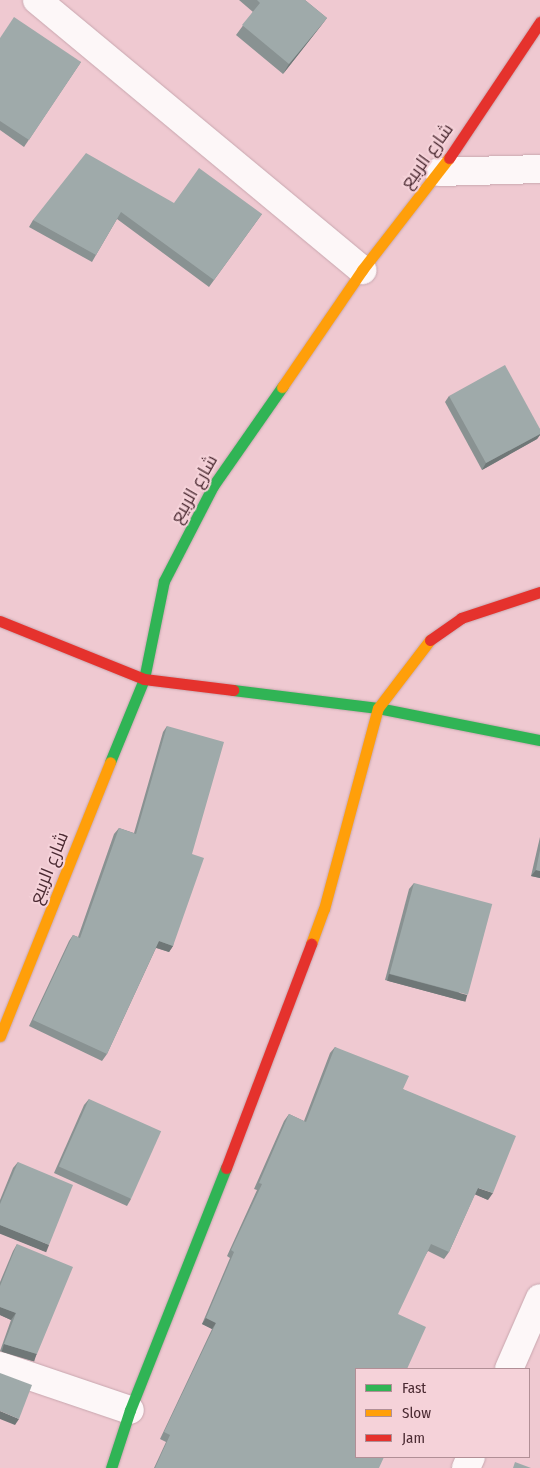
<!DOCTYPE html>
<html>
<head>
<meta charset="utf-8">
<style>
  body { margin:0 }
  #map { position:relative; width:540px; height:1468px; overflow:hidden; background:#efc9d1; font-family:"Fira Sans Condensed",Cairo,sans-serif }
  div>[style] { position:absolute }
  .roads { filter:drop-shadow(0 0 1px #c8a7af) drop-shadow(0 0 1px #c8a7af) }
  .street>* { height:28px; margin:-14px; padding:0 14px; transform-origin:14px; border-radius:14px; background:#fdf7f8 }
  .fast>* { height:11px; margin:-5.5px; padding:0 5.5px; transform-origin:5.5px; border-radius:5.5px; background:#30b455 }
  .slow>* { height:11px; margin:-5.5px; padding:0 5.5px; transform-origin:5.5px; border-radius:5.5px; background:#ff9f0a }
  .jam>* { height:11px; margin:-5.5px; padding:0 5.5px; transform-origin:5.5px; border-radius:5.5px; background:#e5322d }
  .wall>* { inset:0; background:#899292 }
  .shaded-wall>* { inset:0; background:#6f7777; transform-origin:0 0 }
  .building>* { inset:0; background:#9faaaa; transform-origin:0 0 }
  span { translate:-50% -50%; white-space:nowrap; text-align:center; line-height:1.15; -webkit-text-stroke:4px #f5d2d9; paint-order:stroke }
  .street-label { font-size:18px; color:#4b2a32 }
  .legend { position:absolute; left:355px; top:1368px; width:175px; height:90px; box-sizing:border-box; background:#f5d2d9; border:1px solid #b18f96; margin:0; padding:6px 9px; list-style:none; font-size:15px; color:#4b2a32 }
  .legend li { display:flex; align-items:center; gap:10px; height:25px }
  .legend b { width:25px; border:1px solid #b18f96 }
</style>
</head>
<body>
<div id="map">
  <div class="roads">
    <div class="street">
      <div style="left:37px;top:0;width:423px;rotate:39.7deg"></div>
      <div style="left:439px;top:172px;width:101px;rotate:-1.7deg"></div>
      <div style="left:0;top:1366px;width:137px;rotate:18.7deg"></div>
      <div style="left:509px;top:1369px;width:77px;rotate:-66.4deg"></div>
      <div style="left:466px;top:1468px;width:12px;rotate:-66deg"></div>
    </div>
    <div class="fast">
      <div style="left:233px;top:690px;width:146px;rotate:7.1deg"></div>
      <div style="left:378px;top:708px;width:165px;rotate:11.2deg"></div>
      <div style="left:110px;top:762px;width:90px;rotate:-67.7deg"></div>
      <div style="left:144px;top:679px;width:100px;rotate:-78.5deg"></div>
      <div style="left:164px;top:581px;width:107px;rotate:-62.7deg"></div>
      <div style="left:213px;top:486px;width:121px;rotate:-55.1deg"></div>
      <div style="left:111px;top:1468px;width:61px;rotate:-71.9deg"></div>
      <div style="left:130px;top:1410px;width:260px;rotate:-68.4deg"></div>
    </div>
    <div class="slow">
      <div style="left:282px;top:387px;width:142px;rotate:-55.6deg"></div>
      <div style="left:362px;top:270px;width:142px;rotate:-52.2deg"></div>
      <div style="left:311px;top:944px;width:37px;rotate:-70deg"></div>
      <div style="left:324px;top:909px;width:208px;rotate:-75deg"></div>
      <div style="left:378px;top:708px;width:86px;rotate:-52.6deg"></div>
      <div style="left:0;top:1036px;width:295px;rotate:-68.1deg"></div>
    </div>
    <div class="jam">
      <div style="left:449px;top:158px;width:164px;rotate:-56.2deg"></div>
      <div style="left:0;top:621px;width:155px;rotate:21.9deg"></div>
      <div style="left:144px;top:679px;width:90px;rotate:7deg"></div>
      <div style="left:430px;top:640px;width:38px;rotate:-35deg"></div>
      <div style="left:461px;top:618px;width:83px;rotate:-18.2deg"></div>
      <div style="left:226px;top:1168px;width:240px;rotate:-69.2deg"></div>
    </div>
  </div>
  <div class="wall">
    <div style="clip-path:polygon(239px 0,305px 0,327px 18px,320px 27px,283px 74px,236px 35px,253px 12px)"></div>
    <div style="clip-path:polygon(0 38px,81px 62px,24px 147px,0 130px)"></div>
    <div style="clip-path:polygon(174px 203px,262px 214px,209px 287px,117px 219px,96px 255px,92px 262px,29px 227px,33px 220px)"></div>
    <div style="clip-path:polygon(449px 396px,540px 429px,540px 435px,537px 439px,482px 470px,445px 402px)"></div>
    <div style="clip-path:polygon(167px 726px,192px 854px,173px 946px,169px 952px,156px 948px,107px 1054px,102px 1061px,29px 1026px,69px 941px,73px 935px,78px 937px,114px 834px,119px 828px,134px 833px,163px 732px)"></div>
    <div style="clip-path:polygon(540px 837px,540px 878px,531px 876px)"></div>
    <div style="clip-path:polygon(414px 883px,463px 1001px,385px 980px,409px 889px)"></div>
    <div style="clip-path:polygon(335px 1047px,403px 1089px,488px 1200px,475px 1194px,449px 1252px,444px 1259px,428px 1251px,356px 1369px,379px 1468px,154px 1468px,166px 1442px,160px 1439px,212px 1329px,202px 1324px,230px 1258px,227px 1256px,257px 1190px,254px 1189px,284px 1121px,289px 1114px,304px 1121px,330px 1053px)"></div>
    <div style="clip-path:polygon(89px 1099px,131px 1199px,127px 1206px,54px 1173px,84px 1105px)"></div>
    <div style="clip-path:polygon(18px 1162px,44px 1251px,0 1233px,0 1200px,13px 1168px)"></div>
    <div style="clip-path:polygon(17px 1244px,37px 1354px,33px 1361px,0 1351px,11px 1320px,0 1315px,0 1282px,13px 1251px)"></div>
  </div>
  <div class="shaded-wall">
    <div style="clip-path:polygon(327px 18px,320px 27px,283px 74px,289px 64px)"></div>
    <div style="clip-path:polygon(540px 434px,540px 435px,537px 439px,482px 470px,486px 463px)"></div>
    <div style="clip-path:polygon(536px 870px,540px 871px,540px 878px,531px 876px)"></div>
    <div style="clip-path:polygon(159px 941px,173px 946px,169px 952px,154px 947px)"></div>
    <div style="left:389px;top:974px;width:81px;height:7px;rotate:15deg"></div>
    <div style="clip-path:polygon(478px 1188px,493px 1193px,488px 1200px,474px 1194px)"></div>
    <div style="left:0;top:1225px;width:53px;height:8px;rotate:22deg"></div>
    <div style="clip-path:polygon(0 1307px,16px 1313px,11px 1320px,0 1315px)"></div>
    <div style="clip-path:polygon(206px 1318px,216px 1323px,212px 1329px,202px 1324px)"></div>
    <div style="left:4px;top:1344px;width:34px;height:8px;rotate:17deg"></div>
    <div style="clip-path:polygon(0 1411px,19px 1419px,15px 1425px,0 1419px)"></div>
  </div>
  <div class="building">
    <div style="clip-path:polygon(257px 0,305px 0,327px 18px,289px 64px,242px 25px,260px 3px)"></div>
    <div style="clip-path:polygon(14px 17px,81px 62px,29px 140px,0 121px,0 38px)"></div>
    <div style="clip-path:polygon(86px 153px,174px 203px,199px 168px,262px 214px,214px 280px,121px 212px,96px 255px,33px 220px)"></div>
    <div style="clip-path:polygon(505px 365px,540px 429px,540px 434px,486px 463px,449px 396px)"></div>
    <div style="clip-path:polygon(167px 726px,224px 742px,192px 854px,204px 858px,173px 946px,159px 941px,107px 1054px,33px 1020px,73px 935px,80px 938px,119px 828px,136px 834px)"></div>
    <div style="clip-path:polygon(540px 850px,540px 871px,536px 870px)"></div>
    <div style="left:414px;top:883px;width:81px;height:94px;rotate:15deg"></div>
    <div style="clip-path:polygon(335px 1047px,409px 1076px,403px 1089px,516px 1136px,493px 1193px,478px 1188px,449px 1252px,431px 1244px,398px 1314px,426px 1327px,407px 1369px,356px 1369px,356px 1457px,384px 1457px,379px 1468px,155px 1468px,170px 1435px,164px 1432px,216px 1323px,206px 1318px,234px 1252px,231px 1250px,262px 1184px,259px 1183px,289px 1114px,306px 1122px)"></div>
    <div style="left:89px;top:1099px;width:79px;height:74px;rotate:24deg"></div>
    <div style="clip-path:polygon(18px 1162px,73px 1185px,49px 1245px,0 1225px,0 1204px)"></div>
    <div style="clip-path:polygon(17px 1244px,73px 1267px,37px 1354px,4px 1344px,16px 1313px,0 1307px,0 1286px)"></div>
    <div style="clip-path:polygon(0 1373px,32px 1385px,19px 1419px,0 1411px)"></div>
    <div style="clip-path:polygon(515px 1462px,531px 1468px,513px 1468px)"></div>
  </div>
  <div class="street-label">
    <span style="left:427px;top:156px;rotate:-54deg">شارع الربيع</span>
    <span style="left:194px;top:489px;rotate:-60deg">شارع الربيع</span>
    <span style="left:49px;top:868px;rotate:-68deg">شارع الربيع</span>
  </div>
  <ul class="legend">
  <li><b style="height:6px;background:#30b455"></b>Fast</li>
  <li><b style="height:6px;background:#ff9f0a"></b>Slow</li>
  <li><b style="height:6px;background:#e5322d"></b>Jam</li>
  </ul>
</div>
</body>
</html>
